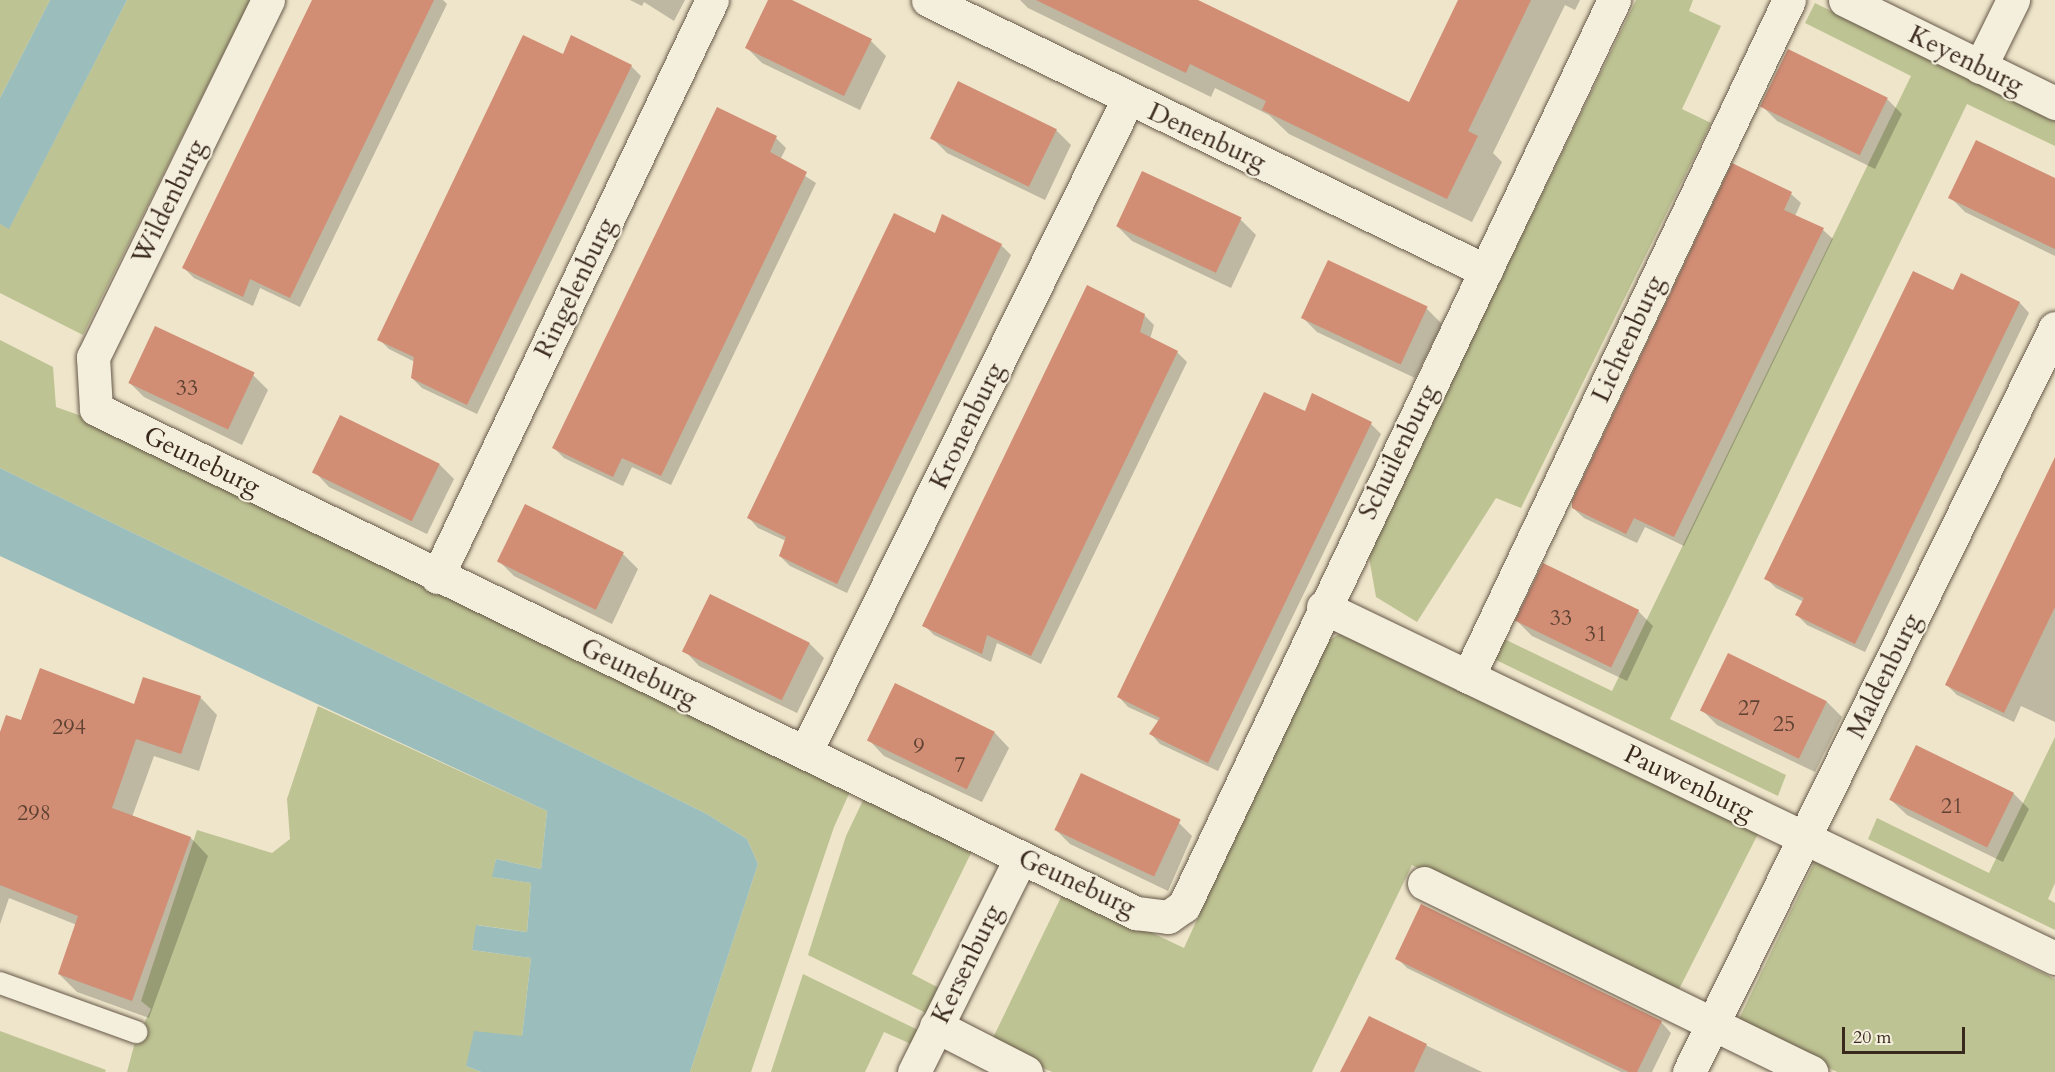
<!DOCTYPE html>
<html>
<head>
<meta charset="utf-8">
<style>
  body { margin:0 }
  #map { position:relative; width:2055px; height:1072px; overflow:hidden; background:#eee5ca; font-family:Cardo,serif }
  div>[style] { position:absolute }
  .green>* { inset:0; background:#bec393 }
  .water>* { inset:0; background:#9bbebd }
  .shadow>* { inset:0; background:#0003 }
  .building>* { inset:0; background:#d28d75; transform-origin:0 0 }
  .roads { filter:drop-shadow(0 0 2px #665848) drop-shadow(0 0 2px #665848) }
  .lane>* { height:22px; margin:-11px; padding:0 11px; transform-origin:11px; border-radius:11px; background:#f4eedd }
  .street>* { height:33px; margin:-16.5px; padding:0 16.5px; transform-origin:16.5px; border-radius:16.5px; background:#f4eedd }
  span { translate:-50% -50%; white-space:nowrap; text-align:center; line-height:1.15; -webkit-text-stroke:4.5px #f4eedd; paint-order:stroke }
  .number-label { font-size:22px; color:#5f4232 }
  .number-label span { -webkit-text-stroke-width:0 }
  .street-label { font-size:26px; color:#39291c }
  .scale { position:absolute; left:1842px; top:1027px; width:123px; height:27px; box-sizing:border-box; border:3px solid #39291c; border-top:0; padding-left:8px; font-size:18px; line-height:21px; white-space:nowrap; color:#39291c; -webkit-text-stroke:4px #f4eedd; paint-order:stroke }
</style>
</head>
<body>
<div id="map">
  <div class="green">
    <div style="clip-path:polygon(0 0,50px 0,0 98px)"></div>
    <div style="clip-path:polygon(127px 0,250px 0,83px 335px,0 293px,0 224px,9px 228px)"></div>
    <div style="clip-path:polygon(1636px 0,1693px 0,1689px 11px,1721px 26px,1682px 109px,1711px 123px,1521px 508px,1496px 498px,1417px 622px,1376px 597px,1368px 552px)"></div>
    <div style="clip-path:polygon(1815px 3px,2055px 121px,2055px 146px,1967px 104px,1670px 719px,1786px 775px,1778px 796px,1492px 658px,1500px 637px,1612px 691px,1911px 76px,1805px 23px)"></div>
    <div style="clip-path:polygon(0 340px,53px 367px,56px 407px,93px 420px,852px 787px,834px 827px,751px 1072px,690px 1072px,758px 864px,747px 839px,707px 814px,515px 719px,0 468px)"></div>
    <div style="clip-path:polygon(1358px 633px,1760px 830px,1674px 999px,1412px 865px,1312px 1072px,1052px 1072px,990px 1044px,1064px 891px,1184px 948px,1323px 644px,1339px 634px)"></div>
    <div style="clip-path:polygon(318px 706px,547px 811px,541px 869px,496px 859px,493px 877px,531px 883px,527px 932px,477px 925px,472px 950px,531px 958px,522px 1036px,466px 1066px,481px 1072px,127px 1072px,135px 1042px,151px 1009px,141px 1001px,197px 830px,272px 853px,290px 839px,287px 799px)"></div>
    <div style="clip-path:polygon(2055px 737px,2055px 883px,2048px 899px,2055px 903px,2055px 930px,1868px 839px,1877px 818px,1989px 873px)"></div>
    <div style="clip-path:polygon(866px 794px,974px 847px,912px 974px,939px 988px,926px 1013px,808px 955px,846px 836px)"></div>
    <div style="clip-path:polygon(1815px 861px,2055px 979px,2055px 1072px,1837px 1072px,1737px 1023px)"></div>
    <div style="clip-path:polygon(803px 974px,918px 1030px,911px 1044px,884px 1032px,865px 1072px,771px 1072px)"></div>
    <div style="clip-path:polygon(0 1031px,106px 1070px,105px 1072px,0 1072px)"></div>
  </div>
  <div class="water">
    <div style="clip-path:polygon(50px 0,127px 0,9px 229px,0 224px,0 98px)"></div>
    <div style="clip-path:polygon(0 468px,515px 719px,707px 814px,747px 839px,758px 864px,690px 1072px,481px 1072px,466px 1066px,474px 1031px,522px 1036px,531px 958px,472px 950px,476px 925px,527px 932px,531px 883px,492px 877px,496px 859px,541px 869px,547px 811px,0 556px)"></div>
  </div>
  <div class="shadow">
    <div style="clip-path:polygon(313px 0,443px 0,447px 4px,300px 307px,260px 288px,253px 306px,194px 278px,184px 268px)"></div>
    <div style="clip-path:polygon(630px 0,685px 0,674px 21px,644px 2px,642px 6px)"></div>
    <div style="clip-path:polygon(770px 0,787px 0,871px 41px,886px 56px,860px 110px,762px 63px,747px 48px)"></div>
    <div style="clip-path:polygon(1020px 0,1195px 0,1410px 104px,1460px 0,1580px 0,1575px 10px,1565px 5px,1493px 153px,1502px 162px,1472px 222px,1289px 134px,1269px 115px,1215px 88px,1211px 97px,1028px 8px)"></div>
    <div style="clip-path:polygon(564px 56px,631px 66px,641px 76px,477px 414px,422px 388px,412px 378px,415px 362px,389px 349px,379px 339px)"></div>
    <div style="clip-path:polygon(1887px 99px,1902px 114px,1875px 169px,1777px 121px,1762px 106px)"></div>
    <div style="clip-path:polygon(1056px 130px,1071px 145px,1045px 200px,947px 153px,932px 138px)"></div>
    <div style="clip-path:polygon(776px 138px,786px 148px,780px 160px,816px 183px,671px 485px,632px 467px,623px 486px,564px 458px,554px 448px)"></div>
    <div style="clip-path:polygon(2055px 180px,2055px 256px,1965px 212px,1950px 197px)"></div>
    <div style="clip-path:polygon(1791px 194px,1801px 203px,1795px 216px,1823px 230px,1833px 239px,1684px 546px,1645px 527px,1637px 543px,1584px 518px,1573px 508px)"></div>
    <div style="clip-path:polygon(1241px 220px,1256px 235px,1231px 288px,1132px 241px,1117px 226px)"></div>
    <div style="clip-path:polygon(936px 235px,1001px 245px,1011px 255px,847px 593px,790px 566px,780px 556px,786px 541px,758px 528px,749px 518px)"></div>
    <div style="clip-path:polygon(1954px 292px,2020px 303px,2029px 313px,1865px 652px,1807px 625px,1797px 615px,1804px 602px,1776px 588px,1766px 578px)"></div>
    <div style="clip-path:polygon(1427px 309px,1442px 324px,1415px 378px,1317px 332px,1302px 317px)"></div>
    <div style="clip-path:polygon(1144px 315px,1154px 325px,1150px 339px,1177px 352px,1187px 362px,1041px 664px,997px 643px,991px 662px,934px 635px,924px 625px)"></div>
    <div style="clip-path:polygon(155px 328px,253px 375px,268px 390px,242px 445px,144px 397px,129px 382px)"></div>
    <div style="clip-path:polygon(1306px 413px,1371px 424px,1381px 434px,1218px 771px,1160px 744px,1151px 734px,1159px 721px,1128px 707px,1119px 697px)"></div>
    <div style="clip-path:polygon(2055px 461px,2055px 722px,2021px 706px,2014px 722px,1957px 695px,1947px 685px)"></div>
    <div style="clip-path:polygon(439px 464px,454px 479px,427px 534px,329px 487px,314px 471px)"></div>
    <div style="clip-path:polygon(623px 554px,638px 569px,612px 624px,514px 576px,499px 561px)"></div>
    <div style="clip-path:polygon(1638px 611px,1653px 626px,1627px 681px,1532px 636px,1517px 621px)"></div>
    <div style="clip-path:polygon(809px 643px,824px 658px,797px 713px,699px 666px,684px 650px)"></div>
    <div style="clip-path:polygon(200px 697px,217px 715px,199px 771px,154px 756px,132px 817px,191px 838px,208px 856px,149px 1018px,77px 992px,59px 974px,77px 925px,9px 898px,0 924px,0 737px,22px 722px)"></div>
    <div style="clip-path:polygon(1827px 702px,1842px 717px,1815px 772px,1717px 725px,1702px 710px)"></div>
    <div style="clip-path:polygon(994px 732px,1009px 748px,982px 802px,884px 756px,869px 740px)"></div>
    <div style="clip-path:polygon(1917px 747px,2014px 794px,2029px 809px,2003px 862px,1907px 815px,1891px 800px)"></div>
    <div style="clip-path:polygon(1177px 821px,1192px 836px,1168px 891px,1070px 844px,1055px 829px)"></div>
    <div style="clip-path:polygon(1397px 958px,1661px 1022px,1671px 1033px,1652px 1072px,1621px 1072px,1407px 968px)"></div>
    <div style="clip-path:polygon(1369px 1018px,1482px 1072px,1342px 1072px)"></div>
  </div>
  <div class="building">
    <div style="clip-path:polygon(312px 0,434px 0,290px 298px,250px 279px,243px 297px,182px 268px)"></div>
    <div style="clip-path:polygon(768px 0,792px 0,872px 39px,844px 96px,745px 48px)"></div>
    <div style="clip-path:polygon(1036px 0,1198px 0,1409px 102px,1458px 0,1531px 0,1468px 131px,1478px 136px,1447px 199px,1262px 110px,1266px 101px,1190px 64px,1186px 73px)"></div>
    <div style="clip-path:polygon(523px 35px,563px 54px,571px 35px,632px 65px,467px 405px,411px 378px,414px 357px,377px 340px)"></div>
    <div style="left:1788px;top:49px;width:111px;height:64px;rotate:26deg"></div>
    <div style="left:958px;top:81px;width:110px;height:64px;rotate:26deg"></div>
    <div style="clip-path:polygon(717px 107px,777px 136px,770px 152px,807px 172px,661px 476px,622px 458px,613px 477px,552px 448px)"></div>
    <div style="clip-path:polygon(1976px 140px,2055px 178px,2055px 249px,1948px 198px)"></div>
    <div style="clip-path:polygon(1732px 163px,1792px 192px,1784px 210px,1824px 228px,1674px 537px,1634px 518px,1626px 534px,1572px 508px,1572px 501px)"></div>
    <div style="left:1142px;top:171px;width:110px;height:61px;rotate:25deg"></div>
    <div style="clip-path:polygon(894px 213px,935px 233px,942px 214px,1002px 244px,837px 584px,779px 556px,786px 537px,747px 518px)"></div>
    <div style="left:1328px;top:260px;width:110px;height:64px;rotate:25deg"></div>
    <div style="clip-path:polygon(1913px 271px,1953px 290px,1961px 273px,2020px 302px,1855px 644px,1795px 615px,1804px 598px,1764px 579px)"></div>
    <div style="clip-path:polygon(1087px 285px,1145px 314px,1140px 332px,1178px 351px,1031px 656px,987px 635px,982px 654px,922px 626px)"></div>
    <div style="left:155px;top:326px;width:110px;height:63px;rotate:25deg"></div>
    <div style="clip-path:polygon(1264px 392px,1305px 411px,1312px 393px,1372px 422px,1208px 763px,1149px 734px,1160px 718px,1117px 697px)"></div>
    <div style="left:340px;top:415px;width:111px;height:64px;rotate:26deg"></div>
    <div style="clip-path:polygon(2055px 457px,2055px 607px,2004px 713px,1945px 685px)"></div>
    <div style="left:525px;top:504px;width:110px;height:64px;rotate:26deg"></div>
    <div style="left:1543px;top:563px;width:107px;height:64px;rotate:26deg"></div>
    <div style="left:710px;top:594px;width:111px;height:64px;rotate:26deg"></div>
    <div style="left:1728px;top:653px;width:110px;height:64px;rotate:26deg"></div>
    <div style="clip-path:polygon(40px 668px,134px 704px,143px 677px,201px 696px,181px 754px,136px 739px,112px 808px,191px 837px,132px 1001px,58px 974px,78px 916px,0 885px,0 732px,6px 715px,21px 720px)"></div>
    <div style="left:895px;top:683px;width:111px;height:64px;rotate:26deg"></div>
    <div style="left:1916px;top:745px;width:109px;height:61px;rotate:26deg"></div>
    <div style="left:1081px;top:773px;width:110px;height:63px;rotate:25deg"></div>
    <div style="clip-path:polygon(1421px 904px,1662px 1021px,1637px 1072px,1629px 1072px,1395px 959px)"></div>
    <div style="clip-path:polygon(1369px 1016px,1427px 1044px,1414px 1072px,1340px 1072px)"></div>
  </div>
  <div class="roads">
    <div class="lane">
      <div style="left:0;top:983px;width:145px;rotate:19.8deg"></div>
    </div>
    <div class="street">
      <div style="left:268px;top:0;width:398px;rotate:116.1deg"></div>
      <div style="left:93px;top:357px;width:52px;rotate:86.7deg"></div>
      <div style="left:96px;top:409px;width:1156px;rotate:25.86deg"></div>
      <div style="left:1136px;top:913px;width:32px;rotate:7deg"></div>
      <div style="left:1168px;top:917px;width:19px;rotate:-35deg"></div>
      <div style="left:1184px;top:906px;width:1003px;rotate:-64.61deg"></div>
      <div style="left:928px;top:0;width:620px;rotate:25.9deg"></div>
      <div style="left:1845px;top:0;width:234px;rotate:26.1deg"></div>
      <div style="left:1980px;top:67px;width:75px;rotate:-63.8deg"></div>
      <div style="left:437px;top:577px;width:639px;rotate:-64.52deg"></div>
      <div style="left:1323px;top:607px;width:812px;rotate:25.62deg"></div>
      <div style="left:1468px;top:677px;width:749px;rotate:-64.63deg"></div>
      <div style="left:805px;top:753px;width:729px;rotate:-63.72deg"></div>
      <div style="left:1424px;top:883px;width:431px;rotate:26deg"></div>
      <div style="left:936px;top:1026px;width:101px;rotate:27.1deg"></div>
      <div style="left:914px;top:1072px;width:240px;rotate:-63.5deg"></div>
      <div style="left:1689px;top:1072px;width:829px;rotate:-63.81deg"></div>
    </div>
  </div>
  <div class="number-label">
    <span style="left:187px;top:389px">33</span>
    <span style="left:1561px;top:619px">33</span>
    <span style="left:1596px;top:635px">31</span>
    <span style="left:1749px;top:709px">27</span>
    <span style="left:1784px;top:725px">25</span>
    <span style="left:69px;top:728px">294</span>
    <span style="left:919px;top:747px">9</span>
    <span style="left:960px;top:766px">7</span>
    <span style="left:1952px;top:807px">21</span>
    <span style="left:34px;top:814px">298</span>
  </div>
  <div class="street-label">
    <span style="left:1966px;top:60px;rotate:26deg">Keyenburg</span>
    <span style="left:1207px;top:137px;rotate:25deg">Denenburg</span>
    <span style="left:169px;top:202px;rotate:-64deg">Wildenburg</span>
    <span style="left:575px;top:288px;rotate:-64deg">Ringelenburg</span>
    <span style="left:1628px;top:339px;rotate:-65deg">Lichtenburg</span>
    <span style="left:967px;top:426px;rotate:-64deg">Kronenburg</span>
    <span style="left:1398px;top:452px;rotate:-64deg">Schuilenburg</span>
    <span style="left:202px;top:461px;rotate:26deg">Geuneburg</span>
    <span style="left:639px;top:673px;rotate:26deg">Geuneburg</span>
    <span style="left:1884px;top:676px;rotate:-64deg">Maldenburg</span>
    <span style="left:1689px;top:783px;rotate:26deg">Pauwenburg</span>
    <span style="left:1077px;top:883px;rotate:25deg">Geuneburg</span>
    <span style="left:967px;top:964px;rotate:-64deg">Kersenburg</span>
  </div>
  <div class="scale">20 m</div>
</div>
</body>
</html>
